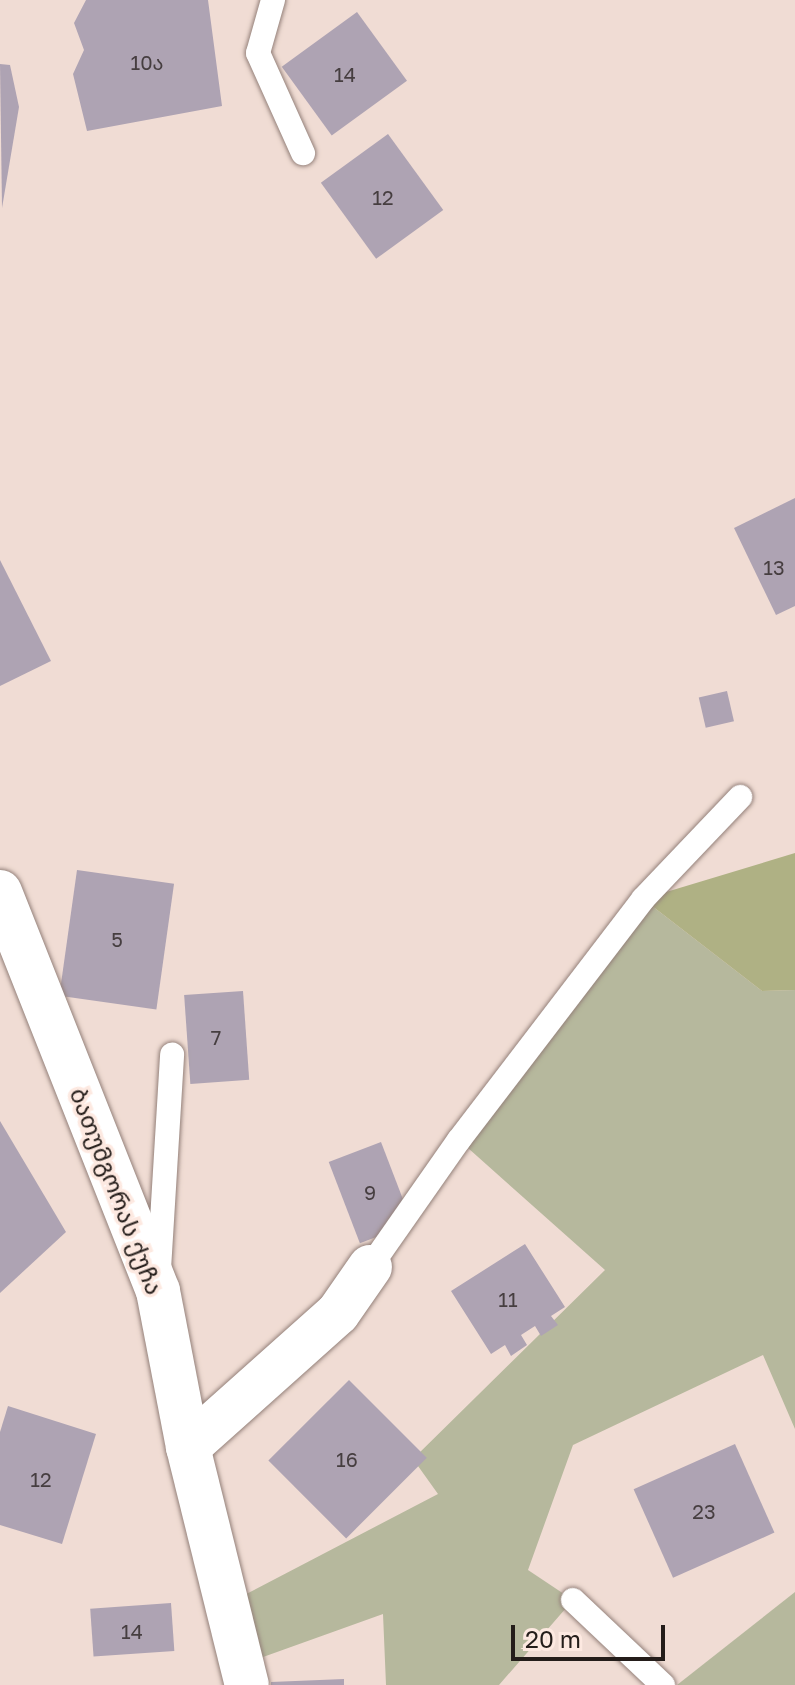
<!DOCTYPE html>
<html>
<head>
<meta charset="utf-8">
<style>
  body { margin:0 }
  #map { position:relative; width:795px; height:1685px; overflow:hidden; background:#f0dcd4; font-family:"Golos Text","Noto Sans Georgian",sans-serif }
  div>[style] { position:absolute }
  .green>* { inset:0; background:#b6b89d }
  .forest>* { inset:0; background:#afb184 }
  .building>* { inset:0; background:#aea3b3; transform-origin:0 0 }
  .roads { filter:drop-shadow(0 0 2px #94817a) drop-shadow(0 0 2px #94817a) }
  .lane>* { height:24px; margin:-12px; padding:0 12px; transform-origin:12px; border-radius:12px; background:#fff }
  .street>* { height:44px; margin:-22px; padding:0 22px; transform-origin:22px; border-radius:22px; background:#fff }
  span { translate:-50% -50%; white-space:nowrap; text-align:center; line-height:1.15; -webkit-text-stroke:7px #fde9e1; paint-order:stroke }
  .number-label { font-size:20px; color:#463e40 }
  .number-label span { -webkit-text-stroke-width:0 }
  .street-label { font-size:24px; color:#241d1a }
  .scale { position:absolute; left:511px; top:1625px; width:154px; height:36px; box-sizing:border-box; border:4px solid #241d1a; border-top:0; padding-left:10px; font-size:24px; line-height:28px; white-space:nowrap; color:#241d1a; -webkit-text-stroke:6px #fde9e1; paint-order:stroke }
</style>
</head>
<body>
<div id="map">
  <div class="green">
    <div style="clip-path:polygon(643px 899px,762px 991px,795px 990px,795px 1429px,763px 1355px,573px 1445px,528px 1570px,573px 1600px,499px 1685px,386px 1685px,383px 1614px,241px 1665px,227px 1604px,438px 1494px,413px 1459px,605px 1270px,459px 1140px)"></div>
    <div style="clip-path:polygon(795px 1592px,795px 1685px,677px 1685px)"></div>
  </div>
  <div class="forest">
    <div style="clip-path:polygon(795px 853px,795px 990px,762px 991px,643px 899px)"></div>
  </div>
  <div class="building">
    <div style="clip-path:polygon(86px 0,208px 0,222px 106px,87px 131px,73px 74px,84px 50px,74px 23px)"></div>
    <div style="left:357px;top:12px;width:85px;height:93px;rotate:54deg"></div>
    <div style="clip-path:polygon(0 64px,10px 65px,19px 107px,2px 208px)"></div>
    <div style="left:388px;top:134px;width:94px;height:83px;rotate:54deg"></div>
    <div style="clip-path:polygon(795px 498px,795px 606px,776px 615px,734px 528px)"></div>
    <div style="clip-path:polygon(0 560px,51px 661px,0 686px)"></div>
    <div style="left:727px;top:691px;width:31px;height:29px;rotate:77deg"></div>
    <div style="left:77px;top:870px;width:98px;height:127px;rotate:8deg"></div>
    <div style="left:243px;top:991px;width:89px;height:59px;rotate:86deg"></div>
    <div style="clip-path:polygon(0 1121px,66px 1232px,0 1293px)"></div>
    <div style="left:381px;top:1142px;width:87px;height:56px;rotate:69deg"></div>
    <div style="clip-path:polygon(525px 1244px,565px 1307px,551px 1316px,558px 1325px,541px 1336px,535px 1326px,521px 1335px,527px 1345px,511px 1356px,505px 1345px,491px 1354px,451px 1291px)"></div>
    <div style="left:349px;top:1380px;width:110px;height:114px;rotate:45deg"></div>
    <div style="clip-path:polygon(8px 1406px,96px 1434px,62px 1544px,0 1525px,0 1432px)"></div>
    <div style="left:735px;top:1444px;width:97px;height:111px;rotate:66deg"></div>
    <div style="left:171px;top:1603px;width:48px;height:81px;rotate:86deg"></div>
    <div style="clip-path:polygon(344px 1679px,344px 1685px,271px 1685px,271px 1682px)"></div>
  </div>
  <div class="roads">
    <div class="lane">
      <div style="left:273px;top:0;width:55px;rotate:105.8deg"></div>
      <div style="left:258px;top:53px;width:110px;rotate:65.8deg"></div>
      <div style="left:370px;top:1267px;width:155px;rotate:-55deg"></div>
      <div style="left:459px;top:1140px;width:303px;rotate:-52.6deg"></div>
      <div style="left:643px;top:899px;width:141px;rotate:-46.4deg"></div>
      <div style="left:159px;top:1269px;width:215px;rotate:-86.5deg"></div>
      <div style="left:573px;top:1600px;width:124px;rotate:43.4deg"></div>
    </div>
    <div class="street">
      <div style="left:0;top:892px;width:429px;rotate:68.4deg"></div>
      <div style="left:158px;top:1291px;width:159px;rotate:79.1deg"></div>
      <div style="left:188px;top:1447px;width:245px;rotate:76.1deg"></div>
      <div style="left:188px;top:1447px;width:201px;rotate:-41.8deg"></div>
      <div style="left:338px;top:1313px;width:56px;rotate:-55.2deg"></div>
    </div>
  </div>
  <div class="number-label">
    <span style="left:147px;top:62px">10ა</span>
    <span style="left:345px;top:74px">14</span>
    <span style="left:383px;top:197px">12</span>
    <span style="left:774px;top:567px">13</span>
    <span style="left:117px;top:939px">5</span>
    <span style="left:216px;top:1037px">7</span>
    <span style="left:370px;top:1192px">9</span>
    <span style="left:508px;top:1299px">11</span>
    <span style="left:347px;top:1459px">16</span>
    <span style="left:41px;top:1479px">12</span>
    <span style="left:704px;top:1511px">23</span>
    <span style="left:132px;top:1631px">14</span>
  </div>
  <div class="street-label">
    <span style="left:117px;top:1191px;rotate:69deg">ბათუმგორას ქუჩა</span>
  </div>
  <div class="scale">20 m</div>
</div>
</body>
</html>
